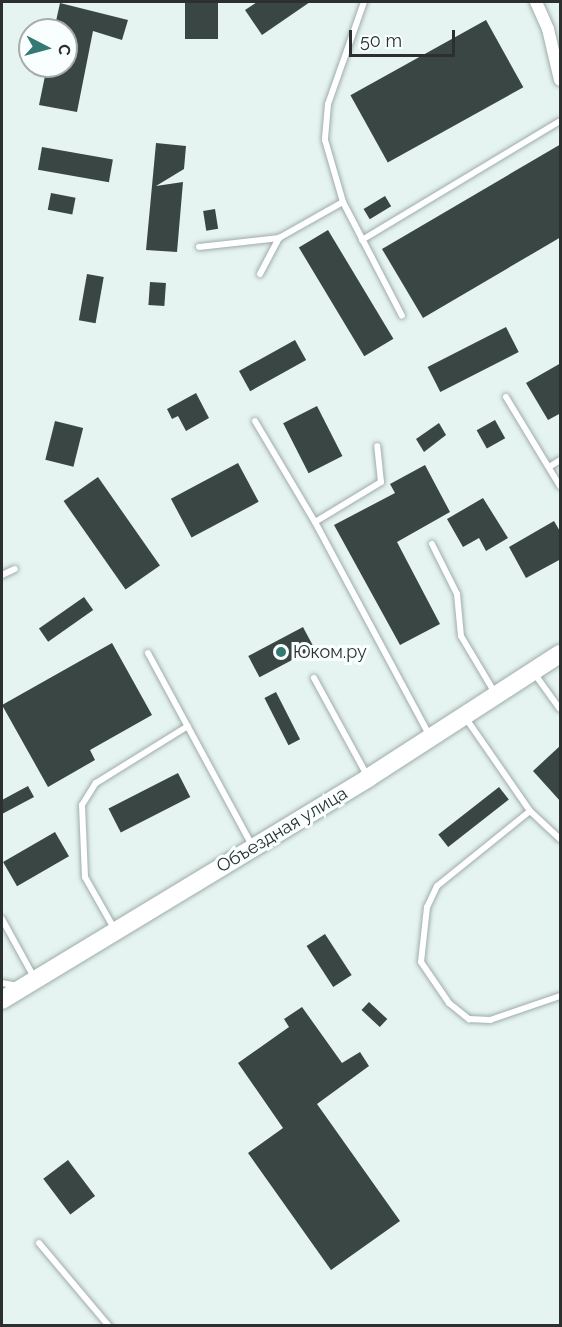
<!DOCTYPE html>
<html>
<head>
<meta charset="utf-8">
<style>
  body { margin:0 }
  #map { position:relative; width:562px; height:1327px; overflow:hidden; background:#e5f4f1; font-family:Raleway,sans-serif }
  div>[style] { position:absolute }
  .building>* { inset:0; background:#3a4644; transform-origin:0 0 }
  .roads { filter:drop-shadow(0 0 2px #9facaa) drop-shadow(0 0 2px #9facaa) }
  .lane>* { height:6px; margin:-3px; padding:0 3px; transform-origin:3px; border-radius:3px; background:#fff }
  .street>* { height:12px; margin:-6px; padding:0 6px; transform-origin:6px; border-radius:6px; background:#fff }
  .secondary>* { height:18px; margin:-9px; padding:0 9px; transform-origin:9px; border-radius:9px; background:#fff }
  .dots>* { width:16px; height:16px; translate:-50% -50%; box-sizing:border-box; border:3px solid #f9fffe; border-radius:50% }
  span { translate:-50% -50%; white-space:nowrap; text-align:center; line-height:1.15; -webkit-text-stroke:6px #f9fffe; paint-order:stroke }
  .poi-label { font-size:18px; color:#2b302f }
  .left { translate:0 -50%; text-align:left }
  .street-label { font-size:18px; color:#2b302f }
  .frame { position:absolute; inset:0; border:3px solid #2b302f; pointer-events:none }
  .north { position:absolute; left:18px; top:18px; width:60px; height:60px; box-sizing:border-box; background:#f9fffe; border:2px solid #a7acab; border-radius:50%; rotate:96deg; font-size:16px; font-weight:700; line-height:24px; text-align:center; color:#2b302f }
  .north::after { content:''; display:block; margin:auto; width:21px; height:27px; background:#347a72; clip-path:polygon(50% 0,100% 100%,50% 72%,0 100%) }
  .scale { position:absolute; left:349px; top:30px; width:106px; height:27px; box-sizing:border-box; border:3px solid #2b302f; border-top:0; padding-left:8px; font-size:18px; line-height:21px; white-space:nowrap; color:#2b302f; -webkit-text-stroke:4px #f9fffe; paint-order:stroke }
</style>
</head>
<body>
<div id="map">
  <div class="building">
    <div style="left:185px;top:2px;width:33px;height:37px"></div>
    <div style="clip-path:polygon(257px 2px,310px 2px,262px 35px,245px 10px)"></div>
    <div style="clip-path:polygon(60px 3px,128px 20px,122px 40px,93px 31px,77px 112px,39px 105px,47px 66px,66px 66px,66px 30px,54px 30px)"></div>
    <div style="left:486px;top:20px;width:77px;height:155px;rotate:61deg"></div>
    <div style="clip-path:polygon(156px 143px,186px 146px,184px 169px,156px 186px,183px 182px,177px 252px,146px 250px)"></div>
    <div style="clip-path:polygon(561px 144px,561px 237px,423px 318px,382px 249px)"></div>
    <div style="left:42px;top:147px;width:72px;height:23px;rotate:10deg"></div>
    <div style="left:51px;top:193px;width:25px;height:17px;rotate:11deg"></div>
    <div style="left:385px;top:196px;width:12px;height:25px;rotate:59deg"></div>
    <div style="left:215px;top:209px;width:20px;height:12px;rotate:81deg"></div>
    <div style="left:328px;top:230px;width:127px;height:34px;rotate:59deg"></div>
    <div style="left:87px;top:274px;width:17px;height:47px;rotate:10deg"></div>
    <div style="left:150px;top:282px;width:16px;height:23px;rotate:4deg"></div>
    <div style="left:506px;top:327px;width:28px;height:88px;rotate:63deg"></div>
    <div style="left:295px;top:340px;width:23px;height:64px;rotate:61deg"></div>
    <div style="clip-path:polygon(561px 363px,561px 413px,548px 420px,526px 383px)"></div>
    <div style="clip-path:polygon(196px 393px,209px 418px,186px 431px,178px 416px,172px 419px,167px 409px)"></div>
    <div style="left:317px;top:406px;width:56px;height:38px;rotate:63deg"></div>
    <div style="left:495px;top:420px;width:21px;height:21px;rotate:61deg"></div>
    <div style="left:55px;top:421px;width:29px;height:40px;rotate:14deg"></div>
    <div style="clip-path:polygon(439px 423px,446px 435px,424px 452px,416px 439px)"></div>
    <div style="left:238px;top:463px;width:44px;height:76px;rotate:62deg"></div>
    <div style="clip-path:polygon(425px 465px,450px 512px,397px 542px,440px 624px,400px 645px,334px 525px,395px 493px,390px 484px)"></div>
    <div style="left:98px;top:477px;width:108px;height:42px;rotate:55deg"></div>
    <div style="clip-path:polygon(483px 498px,508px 538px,486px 551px,479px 538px,463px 547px,447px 519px)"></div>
    <div style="clip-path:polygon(554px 521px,561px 533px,561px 559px,526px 578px,509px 547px)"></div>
    <div style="left:84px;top:597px;width:16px;height:55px;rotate:55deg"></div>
    <div style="left:303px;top:627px;width:24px;height:62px;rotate:62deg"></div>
    <div style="clip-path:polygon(112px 643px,152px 715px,90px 750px,95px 760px,48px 787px,2px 705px)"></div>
    <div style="left:276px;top:692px;width:53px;height:13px;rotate:63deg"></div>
    <div style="clip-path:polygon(561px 745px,561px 802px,533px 771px)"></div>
    <div style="left:178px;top:773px;width:27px;height:78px;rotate:63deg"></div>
    <div style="clip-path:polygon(28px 786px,34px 797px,2px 814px,2px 800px)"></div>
    <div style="left:499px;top:787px;width:16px;height:77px;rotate:52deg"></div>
    <div style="left:55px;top:832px;width:28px;height:60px;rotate:60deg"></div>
    <div style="left:325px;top:934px;width:49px;height:22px;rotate:57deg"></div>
    <div style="left:369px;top:1002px;width:25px;height:11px;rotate:43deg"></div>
    <div style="clip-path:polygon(302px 1007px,342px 1063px,360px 1052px,369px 1066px,317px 1104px,400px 1221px,331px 1270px,248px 1153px,283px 1128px,238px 1063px,289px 1027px,284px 1019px)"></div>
    <div style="left:68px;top:1160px;width:45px;height:31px;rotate:53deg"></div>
  </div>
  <div class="roads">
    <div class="lane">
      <div style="left:364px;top:2px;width:108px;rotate:109.4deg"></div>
      <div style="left:328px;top:104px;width:36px;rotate:95deg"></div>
      <div style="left:325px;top:140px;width:65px;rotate:73.8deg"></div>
      <div style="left:343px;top:202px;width:128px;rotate:62.6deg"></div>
      <div style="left:362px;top:240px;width:231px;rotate:-31deg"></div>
      <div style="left:199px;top:247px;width:81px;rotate:-6.4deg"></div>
      <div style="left:279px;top:238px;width:73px;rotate:-29.4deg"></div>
      <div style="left:260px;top:274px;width:41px;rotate:-62.2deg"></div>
      <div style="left:506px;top:397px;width:104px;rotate:58.8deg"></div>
      <div style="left:255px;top:421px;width:117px;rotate:59.3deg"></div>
      <div style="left:315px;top:522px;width:242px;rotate:61.8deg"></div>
      <div style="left:549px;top:467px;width:13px;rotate:-32deg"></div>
      <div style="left:315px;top:522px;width:77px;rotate:-31.2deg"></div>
      <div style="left:381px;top:482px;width:36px;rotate:-96deg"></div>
      <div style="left:432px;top:544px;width:56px;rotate:63.4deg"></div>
      <div style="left:457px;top:594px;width:42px;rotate:84.6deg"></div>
      <div style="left:461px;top:636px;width:66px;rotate:59.2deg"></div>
      <div style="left:2px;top:575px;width:14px;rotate:-25deg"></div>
      <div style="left:148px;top:653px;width:221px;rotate:61.6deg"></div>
      <div style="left:534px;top:673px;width:44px;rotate:54.2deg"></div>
      <div style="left:314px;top:678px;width:113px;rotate:61.4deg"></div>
      <div style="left:465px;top:717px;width:114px;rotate:55.3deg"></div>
      <div style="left:530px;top:811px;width:41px;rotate:43deg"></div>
      <div style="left:530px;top:811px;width:119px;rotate:141.1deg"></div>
      <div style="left:437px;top:886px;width:23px;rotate:115deg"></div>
      <div style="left:427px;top:907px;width:55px;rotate:96.2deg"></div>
      <div style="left:421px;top:962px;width:50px;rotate:55.7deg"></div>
      <div style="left:449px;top:1003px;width:26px;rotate:39deg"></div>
      <div style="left:469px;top:1019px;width:21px;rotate:3deg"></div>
      <div style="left:490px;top:1020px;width:74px;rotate:-18.9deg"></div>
      <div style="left:2px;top:919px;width:68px;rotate:61.2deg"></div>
      <div style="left:115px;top:930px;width:61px;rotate:-119.5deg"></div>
      <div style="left:85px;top:877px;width:72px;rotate:-92.4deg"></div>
      <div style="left:82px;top:805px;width:26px;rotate:-58deg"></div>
      <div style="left:96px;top:783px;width:108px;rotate:-31.8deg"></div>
      <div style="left:2px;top:983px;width:16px;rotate:11deg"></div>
      <div style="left:39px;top:1243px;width:109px;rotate:49.9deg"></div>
    </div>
    <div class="street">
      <div style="left:536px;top:2px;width:30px;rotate:66deg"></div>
      <div style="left:548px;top:29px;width:52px;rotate:76.8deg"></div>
    </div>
    <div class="secondary">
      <div style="left:2px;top:1000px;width:428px;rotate:-31.2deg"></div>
      <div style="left:368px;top:778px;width:229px;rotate:-32.9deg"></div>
    </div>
  </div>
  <div class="dots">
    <div style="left:281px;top:652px;background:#347a72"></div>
  </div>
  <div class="poi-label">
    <span class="left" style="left:293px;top:652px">Юком.ру</span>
  </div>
  <div class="street-label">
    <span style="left:282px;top:830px;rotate:-31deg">Объездная улица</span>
  </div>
  <div class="frame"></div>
  <div class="north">С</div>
  <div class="scale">50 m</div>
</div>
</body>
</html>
